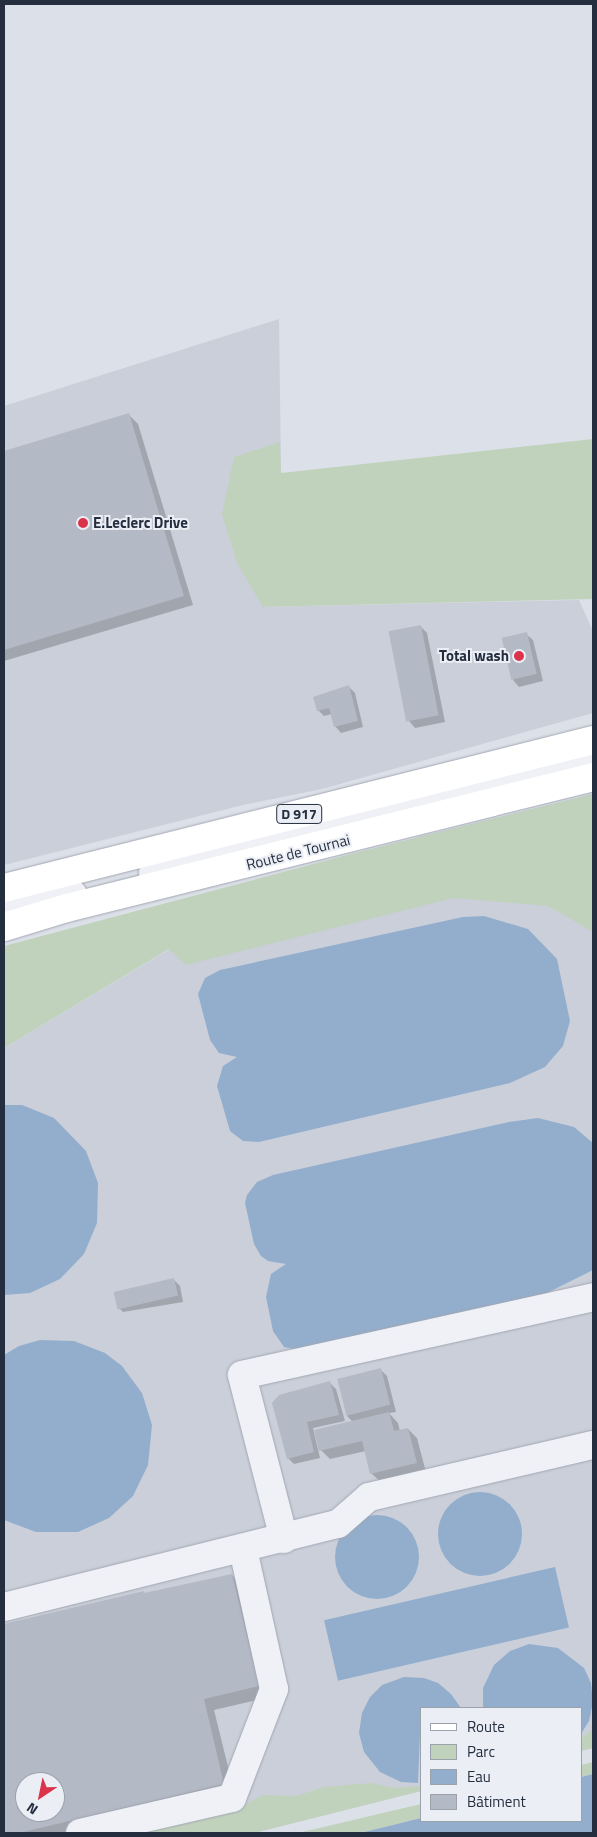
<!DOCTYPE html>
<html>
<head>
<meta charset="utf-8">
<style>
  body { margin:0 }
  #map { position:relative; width:597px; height:1837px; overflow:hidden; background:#dce0e8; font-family:"Titillium Web",sans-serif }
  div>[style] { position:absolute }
  .built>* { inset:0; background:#cacfda }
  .green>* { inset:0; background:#c1d2bc }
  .water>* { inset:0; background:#93aecc; transform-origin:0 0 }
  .round { border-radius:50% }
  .shadow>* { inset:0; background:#0003 }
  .building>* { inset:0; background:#b3b9c5; transform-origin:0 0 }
  .roads { filter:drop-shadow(0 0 1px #a1a7b2) drop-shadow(0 0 1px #a1a7b2) }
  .minor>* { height:28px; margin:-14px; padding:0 14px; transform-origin:14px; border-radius:14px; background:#eff1f6 }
  .major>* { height:28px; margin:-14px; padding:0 14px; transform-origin:14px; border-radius:14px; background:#fff }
  .dots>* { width:14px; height:14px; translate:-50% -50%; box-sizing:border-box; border:2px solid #ebeff5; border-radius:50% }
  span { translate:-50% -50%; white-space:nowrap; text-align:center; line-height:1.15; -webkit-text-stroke:4px #ebeff5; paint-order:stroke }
  .shield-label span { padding:1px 4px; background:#ebeff5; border:1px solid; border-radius:4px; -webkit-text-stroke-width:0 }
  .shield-label { font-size:14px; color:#242e3f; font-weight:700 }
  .poi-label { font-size:15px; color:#242e3f; font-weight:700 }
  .left { translate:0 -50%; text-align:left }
  .right { translate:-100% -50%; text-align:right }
  .street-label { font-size:15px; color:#242e3f }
  .frame { position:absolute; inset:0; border:5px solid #242e3f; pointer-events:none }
  .legend { position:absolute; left:420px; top:1707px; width:162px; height:115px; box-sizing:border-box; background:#ebeff5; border:1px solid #9ba2ac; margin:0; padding:6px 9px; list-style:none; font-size:15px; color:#242e3f }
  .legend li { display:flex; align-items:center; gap:10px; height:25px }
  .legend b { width:25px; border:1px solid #9ba2ac }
  .north { position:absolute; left:15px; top:1772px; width:50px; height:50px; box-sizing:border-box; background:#ebeff5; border:1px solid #9ba2ac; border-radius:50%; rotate:214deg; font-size:14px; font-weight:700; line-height:20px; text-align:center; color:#242e3f }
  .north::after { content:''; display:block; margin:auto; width:18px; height:22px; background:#da334a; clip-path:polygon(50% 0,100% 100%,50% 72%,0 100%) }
</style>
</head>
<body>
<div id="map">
  <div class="built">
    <div style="clip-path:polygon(279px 319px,281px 473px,263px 607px,579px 600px,593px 631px,593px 713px,322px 789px,243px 805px,4px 865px,4px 406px)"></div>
    <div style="clip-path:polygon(evenodd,593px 794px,593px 1748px,581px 1751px,581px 1708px,421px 1708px,421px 1791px,254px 1833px,4px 1833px,4px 1048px,170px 949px,283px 895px,418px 837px,593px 794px,25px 1782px,55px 1782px,55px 1812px,25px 1812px,25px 1782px)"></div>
  </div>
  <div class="green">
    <div style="clip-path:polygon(593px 439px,593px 599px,263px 607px,237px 563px,222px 514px,234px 457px,280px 442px,281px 473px)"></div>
    <div style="clip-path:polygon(593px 794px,593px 932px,548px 906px,454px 898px,186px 965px,169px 949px,4px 1048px,4px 946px,351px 854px)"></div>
    <div style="clip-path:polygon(593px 1728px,593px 1748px,581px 1751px,581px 1739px)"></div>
    <div style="clip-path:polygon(593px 1762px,593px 1774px,581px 1777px,581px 1765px)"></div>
    <div style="clip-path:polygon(372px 1783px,393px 1788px,421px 1786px,421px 1791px,254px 1833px,123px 1833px,240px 1808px,262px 1795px,296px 1796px,324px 1787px)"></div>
    <div style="clip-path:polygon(421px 1804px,421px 1818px,360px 1833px,298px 1833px)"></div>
  </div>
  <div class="water">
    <div style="clip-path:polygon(484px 916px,528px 929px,557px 959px,570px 1021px,563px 1046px,545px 1067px,510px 1083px,259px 1142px,243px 1141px,230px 1131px,217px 1086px,223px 1066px,237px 1057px,219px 1053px,210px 1040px,198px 994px,205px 978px,220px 970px,463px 917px)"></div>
    <div style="clip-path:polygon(4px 1105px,22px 1105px,54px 1118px,86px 1151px,98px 1183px,97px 1223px,84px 1254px,60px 1279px,30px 1293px,4px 1295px)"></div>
    <div style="clip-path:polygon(538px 1118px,574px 1127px,593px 1143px,593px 1270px,547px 1293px,299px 1350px,284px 1347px,273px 1331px,266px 1297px,271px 1274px,286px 1264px,268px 1261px,261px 1256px,254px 1244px,245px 1203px,247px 1195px,257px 1182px,273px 1175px,509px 1122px)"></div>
    <div style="clip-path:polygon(40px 1340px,74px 1341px,105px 1353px,122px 1366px,142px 1393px,152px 1425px,148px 1465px,133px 1496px,109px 1518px,78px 1532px,36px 1532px,4px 1520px,4px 1355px,19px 1346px)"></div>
    <div class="round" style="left:438px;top:1492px;width:84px;height:84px"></div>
    <div class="round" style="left:335px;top:1515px;width:84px;height:84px"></div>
    <div style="left:555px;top:1567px;width:62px;height:237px;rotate:77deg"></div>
    <div style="clip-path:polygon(529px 1644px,558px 1648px,584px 1668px,591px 1683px,593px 1702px,589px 1721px,581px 1734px,581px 1708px,483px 1708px,483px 1688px,494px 1665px,510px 1651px)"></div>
    <div style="clip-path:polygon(404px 1677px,424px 1678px,438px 1683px,451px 1694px,461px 1708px,421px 1708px,418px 1783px,401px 1782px,380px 1772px,364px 1752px,359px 1733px,362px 1713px,370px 1697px,382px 1685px)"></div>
    <div style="clip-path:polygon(593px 1774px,593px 1833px,360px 1833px,421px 1818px,421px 1821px,581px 1821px,581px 1777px)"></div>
  </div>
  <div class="shadow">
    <div style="clip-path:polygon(129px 415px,138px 424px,193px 605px,4px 661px,4px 452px)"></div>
    <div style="clip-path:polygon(420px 626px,427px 633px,445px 722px,415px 728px,409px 721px)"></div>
    <div style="clip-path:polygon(526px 634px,533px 640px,543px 681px,519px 687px,513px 680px)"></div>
    <div style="clip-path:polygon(349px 687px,355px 693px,363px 727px,341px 733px,335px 726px,332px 714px,324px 716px,318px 710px)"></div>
    <div style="clip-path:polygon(174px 1280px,180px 1286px,183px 1302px,123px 1312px,117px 1306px)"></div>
    <div style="clip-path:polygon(381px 1370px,387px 1376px,396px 1412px,389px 1413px,398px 1423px,400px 1431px,408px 1429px,417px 1438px,426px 1472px,381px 1482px,371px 1473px,366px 1451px,330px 1459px,321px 1450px,353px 1422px,347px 1416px)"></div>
    <div style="clip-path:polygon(330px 1383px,336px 1389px,345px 1421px,313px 1428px,320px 1458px,294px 1464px,288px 1458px,279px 1396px)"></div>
    <div style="clip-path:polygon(evenodd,232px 1575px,243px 1587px,270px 1697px,214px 1710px,235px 1795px,77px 1833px,4px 1833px,4px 1626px,143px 1592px,146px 1594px,232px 1575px,25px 1782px,55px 1782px,55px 1812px,25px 1812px,25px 1782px)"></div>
  </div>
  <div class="building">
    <div style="clip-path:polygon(129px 413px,184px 596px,4px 650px,4px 451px)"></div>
    <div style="left:421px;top:625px;width:92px;height:33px;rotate:79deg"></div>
    <div style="left:527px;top:632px;width:43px;height:26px;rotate:77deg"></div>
    <div style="clip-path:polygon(349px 685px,358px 721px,334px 727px,329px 708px,317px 711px,313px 697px)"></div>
    <div style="left:174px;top:1278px;width:18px;height:62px;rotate:77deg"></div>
    <div style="left:381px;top:1368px;width:38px;height:45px;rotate:76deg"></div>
    <div style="clip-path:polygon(330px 1381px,339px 1415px,307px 1422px,314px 1452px,287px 1459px,272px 1403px,279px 1395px)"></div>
    <div style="clip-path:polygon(389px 1412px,394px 1431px,408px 1428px,417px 1463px,370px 1474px,362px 1441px,319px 1451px,314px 1430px)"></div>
    <div style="clip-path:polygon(evenodd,232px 1574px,259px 1686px,204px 1699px,224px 1784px,19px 1833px,4px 1833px,4px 1624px,144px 1591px,144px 1593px,232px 1574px,25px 1782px,55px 1782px,55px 1812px,25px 1812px,25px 1782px)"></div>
  </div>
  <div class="roads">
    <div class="minor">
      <div style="left:153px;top:873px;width:454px;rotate:-14.2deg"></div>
      <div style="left:4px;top:912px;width:71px;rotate:-14.6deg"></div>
      <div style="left:284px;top:1539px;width:169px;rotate:-104.4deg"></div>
      <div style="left:242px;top:1375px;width:360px;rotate:-12.5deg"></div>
      <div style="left:4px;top:1607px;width:344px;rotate:-14deg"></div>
      <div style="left:338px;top:1524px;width:41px;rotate:-41.1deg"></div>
      <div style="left:369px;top:1497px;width:230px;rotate:-13.1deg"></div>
      <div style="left:80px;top:1833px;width:156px;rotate:-13deg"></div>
      <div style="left:232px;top:1798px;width:117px;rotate:-68.9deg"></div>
      <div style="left:274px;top:1689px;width:143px;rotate:-102.5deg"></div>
    </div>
    <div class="major">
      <div style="left:4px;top:888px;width:607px;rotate:-14.1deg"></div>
      <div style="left:4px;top:927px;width:66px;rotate:-16.8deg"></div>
      <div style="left:67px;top:908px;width:542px;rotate:-13.98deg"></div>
    </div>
  </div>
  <div class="dots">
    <div style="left:83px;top:523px;background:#da334a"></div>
    <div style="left:519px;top:656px;background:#da334a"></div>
  </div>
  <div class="shield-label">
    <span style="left:299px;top:814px">D 917</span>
  </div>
  <div class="poi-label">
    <span class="left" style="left:93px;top:523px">E.Leclerc Drive</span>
    <span class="right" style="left:509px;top:656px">Total wash</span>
  </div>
  <div class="street-label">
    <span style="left:298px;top:852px;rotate:-14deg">Route de Tournai</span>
  </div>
  <div class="frame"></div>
  <ul class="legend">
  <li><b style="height:6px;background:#fff"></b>Route</li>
  <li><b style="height:14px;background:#c1d2bc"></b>Parc</li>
  <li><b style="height:14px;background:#93aecc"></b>Eau</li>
  <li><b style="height:14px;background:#b3b9c5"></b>Bâtiment</li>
  </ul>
  <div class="north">N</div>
</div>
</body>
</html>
